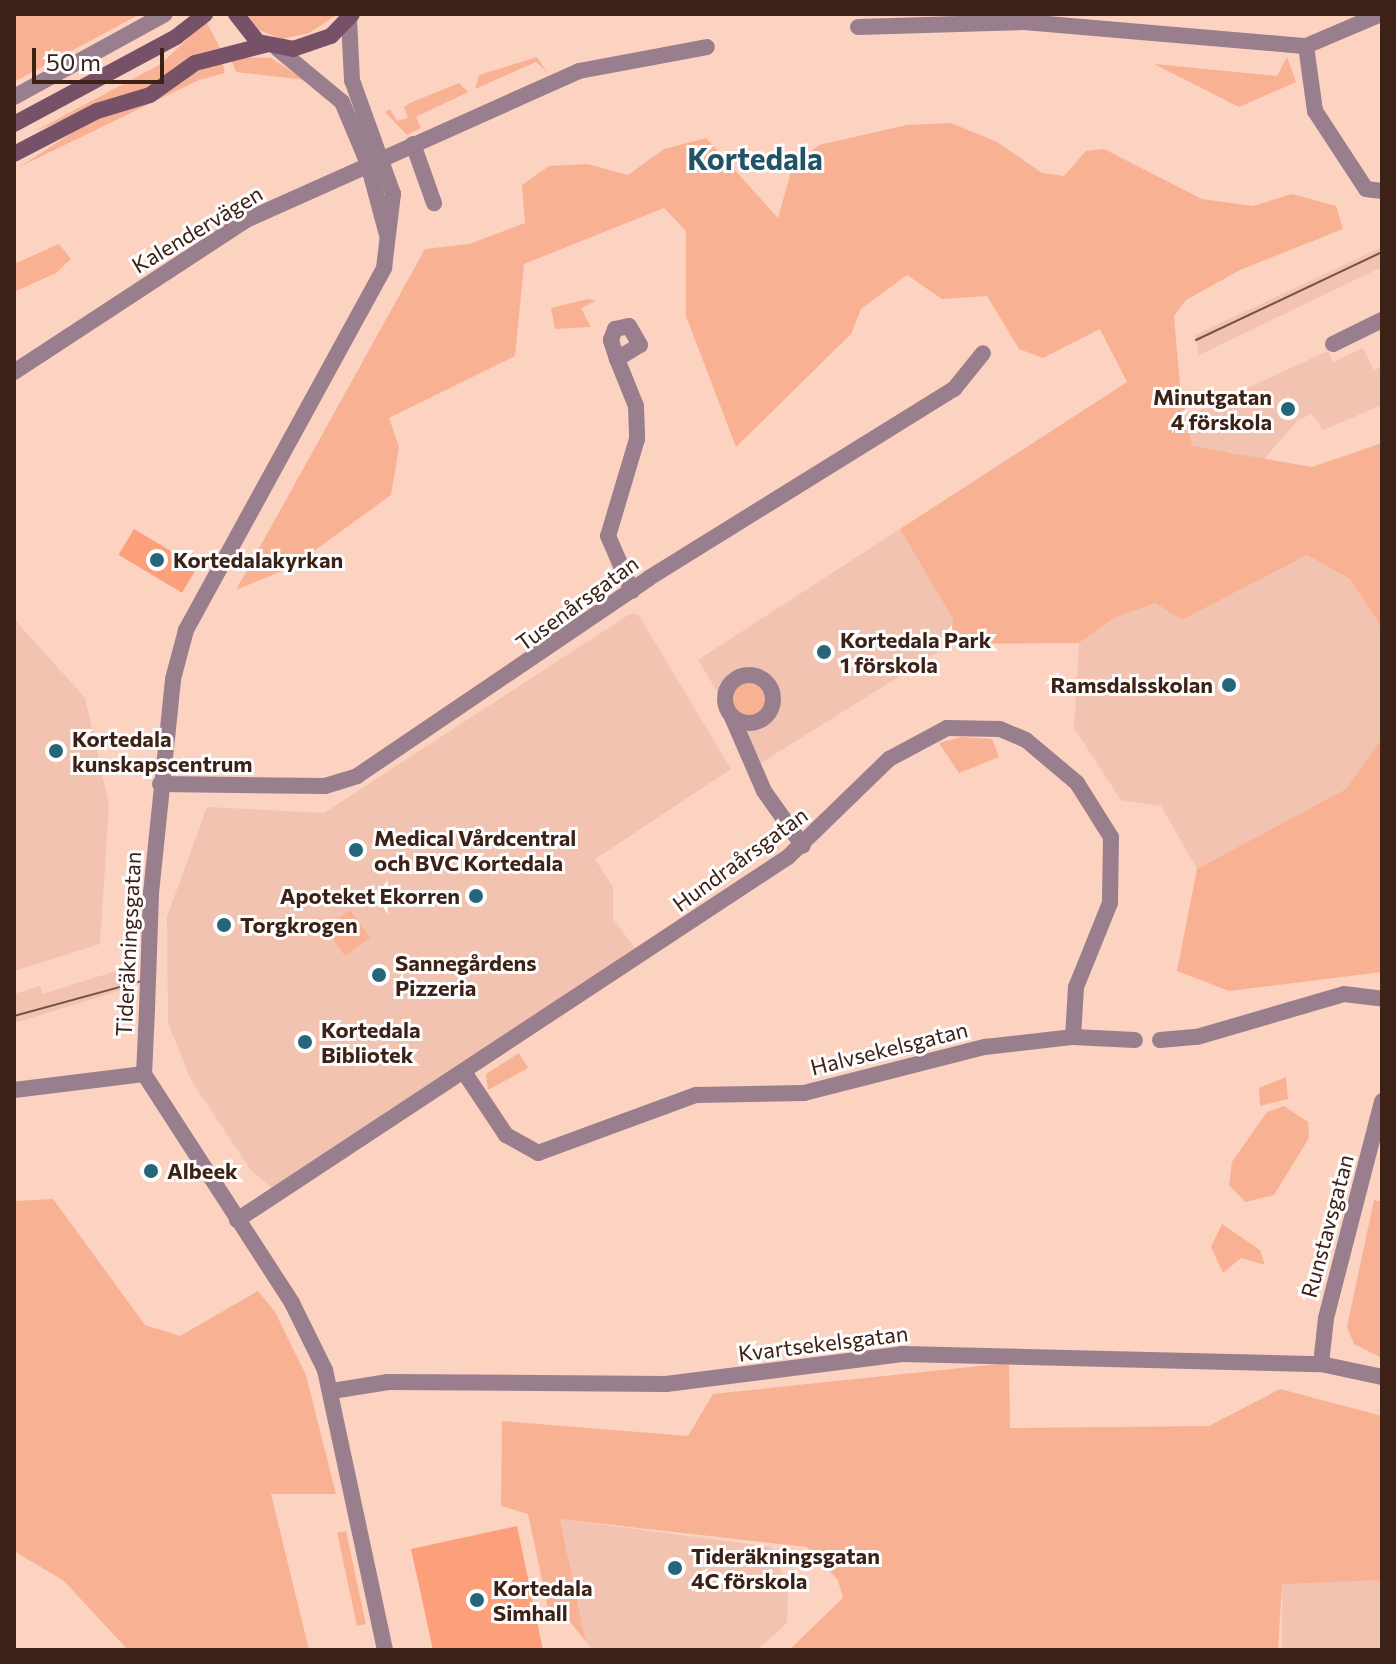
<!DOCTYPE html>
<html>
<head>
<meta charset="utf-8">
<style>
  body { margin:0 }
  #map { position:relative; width:1396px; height:1664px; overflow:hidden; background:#fcd2c0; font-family:Commissioner,sans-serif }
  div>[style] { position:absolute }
  .built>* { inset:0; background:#f1c3b0; transform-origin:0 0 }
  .green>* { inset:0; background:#f9b194; transform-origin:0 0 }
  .round { border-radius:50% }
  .building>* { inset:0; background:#fba07a; transform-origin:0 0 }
  .minor>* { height:16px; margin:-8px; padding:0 8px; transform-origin:8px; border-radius:8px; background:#997e8e }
  .minor>.ring { margin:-8px; padding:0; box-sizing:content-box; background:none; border:16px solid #997e8e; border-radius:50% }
  .tertiary>* { height:16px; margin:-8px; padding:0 8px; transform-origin:8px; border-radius:8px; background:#997e8e }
  .secondary>* { height:16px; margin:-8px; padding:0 8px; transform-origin:8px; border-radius:8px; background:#775168 }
  .tram>* { height:2px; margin:-1px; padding:0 1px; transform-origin:1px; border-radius:1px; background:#725346 }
  .tertiary-bridge>* { height:16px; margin:-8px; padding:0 8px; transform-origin:8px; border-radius:8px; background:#997e8e }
  .dots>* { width:22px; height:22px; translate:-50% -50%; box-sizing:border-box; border:4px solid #fdfdfd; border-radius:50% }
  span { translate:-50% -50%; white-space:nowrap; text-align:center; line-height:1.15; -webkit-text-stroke:6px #fdfdfd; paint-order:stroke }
  .street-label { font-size:22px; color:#3c2117 }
  .poi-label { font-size:22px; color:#3c2117; font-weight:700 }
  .right { translate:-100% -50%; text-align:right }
  .left { translate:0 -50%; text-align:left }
  .district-label { font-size:30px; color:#215364; font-weight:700 }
  .frame { position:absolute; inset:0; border:16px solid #3c2117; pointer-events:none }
  .scale { position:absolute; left:32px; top:48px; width:132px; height:36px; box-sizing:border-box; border:4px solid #3c2117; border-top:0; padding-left:10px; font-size:24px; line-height:28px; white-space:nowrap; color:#3c2117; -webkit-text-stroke:6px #fdfdfd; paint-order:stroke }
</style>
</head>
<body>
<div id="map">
  <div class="built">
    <div style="clip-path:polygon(1382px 247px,1382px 267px,1199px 355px,1195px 335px)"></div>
    <div style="clip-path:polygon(1363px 348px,1374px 370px,1382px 366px,1382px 405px,1323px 430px,1312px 414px,1298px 420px,1259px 465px,1232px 452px,1209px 459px,1161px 428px,1328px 351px,1333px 362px)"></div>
    <div style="clip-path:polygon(900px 529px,953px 619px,951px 644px,761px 763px,698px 660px)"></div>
    <div style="clip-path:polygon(1307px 555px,1350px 579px,1382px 628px,1382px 738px,1346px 789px,1197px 869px,1161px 806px,1121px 800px,1074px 728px,1079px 643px,1114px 618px,1155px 603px,1182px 620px)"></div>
    <div style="clip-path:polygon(630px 614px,638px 614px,731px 769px,595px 859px,613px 887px,613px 919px,635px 948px,274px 1190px,250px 1169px,191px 1080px,168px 1023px,167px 917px,207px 807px,324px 813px)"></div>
    <div style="clip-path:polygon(14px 619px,85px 698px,109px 805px,100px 944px,14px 971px)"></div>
    <div style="clip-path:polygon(132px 966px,132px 987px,14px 1023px,14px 994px,40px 986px,43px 994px)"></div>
    <div style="clip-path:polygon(560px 1519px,771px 1547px,788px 1588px,787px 1623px,757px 1650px,593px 1650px,586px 1642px)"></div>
    <div style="left:1382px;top:1580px;width:70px;height:100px;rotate:90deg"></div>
  </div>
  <div class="green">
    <div style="clip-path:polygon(14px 14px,140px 14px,14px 82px)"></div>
    <div style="clip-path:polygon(247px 14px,338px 14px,309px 33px,282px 39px,259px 30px)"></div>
    <div style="clip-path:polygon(206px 21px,220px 48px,198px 54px,146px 89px,35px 131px,161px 64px)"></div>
    <div style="clip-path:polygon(230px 57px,271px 58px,305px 80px,236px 72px)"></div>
    <div style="clip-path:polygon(537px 57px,547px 72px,536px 62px,475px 89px,479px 75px)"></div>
    <div style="clip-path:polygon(1287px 57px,1296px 82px,1239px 107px,1154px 64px,1277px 76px)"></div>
    <div style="clip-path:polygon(222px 60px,225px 73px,199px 80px,19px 167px,89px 122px)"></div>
    <div style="clip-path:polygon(459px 83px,468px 92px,416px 117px,421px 128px,407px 135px,385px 112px,390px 109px,397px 121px,408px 118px,404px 107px,410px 103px)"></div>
    <div style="clip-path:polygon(951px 123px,997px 142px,1042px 173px,1064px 176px,1086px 151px,1104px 149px,1202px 199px,1253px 206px,1292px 194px,1336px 206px,1343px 229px,1240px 270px,1186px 300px,1174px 316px,1180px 385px,1192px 446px,1312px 467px,1382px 443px,1382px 628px,1350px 579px,1307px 555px,1182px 620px,1155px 603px,1114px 618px,1079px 643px,951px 644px,953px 619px,900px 529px,1127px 382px,1100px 329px,1043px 358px,1019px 349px,987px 296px,942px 299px,907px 275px,861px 309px,851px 334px,736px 447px,686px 316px,686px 231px,664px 208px,524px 264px,515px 356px,389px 418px,399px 447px,391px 495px,292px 567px,236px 590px,425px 249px,469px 244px,525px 223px,522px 185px,549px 166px,587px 164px,628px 175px,664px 149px,706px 138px,778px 218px,792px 168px,819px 145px,907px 125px)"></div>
    <div style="clip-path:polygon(59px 244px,71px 259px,56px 273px,14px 292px,14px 264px)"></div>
    <div style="clip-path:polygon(588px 299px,596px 301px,581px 308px,591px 327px,555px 329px,551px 308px)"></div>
    <div class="round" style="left:731px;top:683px;width:34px;height:34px"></div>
    <div style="clip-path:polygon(961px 737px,992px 739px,999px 757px,959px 773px,939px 743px)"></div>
    <div style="clip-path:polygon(1382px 738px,1382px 972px,1229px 991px,1177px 971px,1197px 869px,1346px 789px)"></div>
    <div style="left:350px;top:910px;width:34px;height:31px;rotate:54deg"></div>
    <div style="clip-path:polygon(519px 1053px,528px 1068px,488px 1090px,486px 1074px)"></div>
    <div style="clip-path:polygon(1286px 1077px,1288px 1099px,1260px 1106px,1259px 1088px)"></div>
    <div style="clip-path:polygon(1284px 1106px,1308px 1122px,1309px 1138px,1274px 1195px,1245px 1202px,1229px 1185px,1232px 1162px,1267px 1112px)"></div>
    <div style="clip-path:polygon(53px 1199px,145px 1325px,180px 1336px,258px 1291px,275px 1312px,306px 1375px,336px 1494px,271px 1494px,309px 1650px,128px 1650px,64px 1581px,14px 1551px,14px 1201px)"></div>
    <div style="clip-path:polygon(1374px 1200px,1382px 1202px,1382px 1358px,1354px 1344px,1347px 1327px)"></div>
    <div style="clip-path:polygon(1222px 1224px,1260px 1250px,1265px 1265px,1241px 1258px,1223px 1273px,1211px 1247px)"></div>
    <div style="clip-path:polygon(1009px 1363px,1010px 1428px,1209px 1426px,1280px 1389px,1382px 1416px,1382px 1580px,1282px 1584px,1278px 1650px,789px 1650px,843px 1598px,838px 1580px,807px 1547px,560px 1519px,586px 1642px,560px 1609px,549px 1613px,528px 1514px,501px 1506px,502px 1421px,688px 1436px,713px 1394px)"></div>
    <div style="left:346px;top:1531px;width:95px;height:9px;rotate:78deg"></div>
  </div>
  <div class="building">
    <div style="left:134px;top:529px;width:74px;height:30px;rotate:31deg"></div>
    <div style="clip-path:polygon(517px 1526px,543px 1650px,433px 1650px,411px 1549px)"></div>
  </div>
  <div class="minor">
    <div style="left:858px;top:27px;width:166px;rotate:-1.7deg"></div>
    <div style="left:1024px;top:22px;width:283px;rotate:4.9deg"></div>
    <div style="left:1306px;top:46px;width:82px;rotate:-23.1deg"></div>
    <div style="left:1306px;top:46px;width:66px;rotate:82.1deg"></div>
    <div style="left:1315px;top:111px;width:93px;rotate:56.8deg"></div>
    <div style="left:1366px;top:189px;width:16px;rotate:7deg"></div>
    <div style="left:14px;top:97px;width:172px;rotate:-28.8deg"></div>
    <div style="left:413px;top:144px;width:63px;rotate:70.4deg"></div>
    <div style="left:1333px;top:344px;width:55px;rotate:-26.1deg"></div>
    <div style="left:617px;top:359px;width:20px;rotate:-108deg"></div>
    <div style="left:611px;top:340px;width:12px;rotate:-70deg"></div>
    <div style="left:615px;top:329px;width:14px;rotate:-12deg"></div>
    <div style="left:629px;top:326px;width:22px;rotate:60deg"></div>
    <div style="left:640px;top:345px;width:27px;rotate:149deg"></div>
    <div style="left:617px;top:359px;width:51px;rotate:68deg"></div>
    <div style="left:636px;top:406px;width:33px;rotate:88deg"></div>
    <div style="left:637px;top:439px;width:101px;rotate:106.6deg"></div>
    <div style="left:608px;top:536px;width:60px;rotate:66.4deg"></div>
    <div style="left:14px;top:372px;width:277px;rotate:-33.2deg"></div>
    <div style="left:246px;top:220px;width:365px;rotate:-24.1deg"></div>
    <div style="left:579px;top:71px;width:130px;rotate:-10.6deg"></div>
    <div class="ring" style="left:725px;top:675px;width:32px;height:32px"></div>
    <div style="left:732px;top:717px;width:81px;rotate:66.6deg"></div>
    <div style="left:764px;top:791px;width:67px;rotate:54.7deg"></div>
    <div style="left:160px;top:784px;width:165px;rotate:0.7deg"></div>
    <div style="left:325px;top:786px;width:34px;rotate:-17deg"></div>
    <div style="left:357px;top:776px;width:353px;rotate:-34.1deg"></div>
    <div style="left:649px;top:578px;width:359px;rotate:-31.8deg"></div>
    <div style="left:954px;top:389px;width:46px;rotate:-51.1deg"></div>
    <div style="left:1160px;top:1040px;width:37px;rotate:-5deg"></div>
    <div style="left:1197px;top:1037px;width:153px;rotate:-16.3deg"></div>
    <div style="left:1344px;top:994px;width:38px;rotate:7deg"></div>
    <div style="left:464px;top:1072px;width:76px;rotate:56.3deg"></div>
    <div style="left:506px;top:1135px;width:37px;rotate:29deg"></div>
    <div style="left:538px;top:1153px;width:168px;rotate:-20.2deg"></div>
    <div style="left:696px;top:1095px;width:108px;rotate:-1.1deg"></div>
    <div style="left:804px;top:1093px;width:187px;rotate:-14.3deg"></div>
    <div style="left:985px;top:1047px;width:89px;rotate:-6.5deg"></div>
    <div style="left:1073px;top:1037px;width:62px;rotate:2.8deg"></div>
    <div style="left:14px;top:1090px;width:131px;rotate:-7deg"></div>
    <div style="left:237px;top:1220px;width:660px;rotate:-33.38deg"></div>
    <div style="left:788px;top:857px;width:141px;rotate:-44.1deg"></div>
    <div style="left:889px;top:759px;width:66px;rotate:-28.1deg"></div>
    <div style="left:947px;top:728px;width:53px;rotate:1.1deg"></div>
    <div style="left:1000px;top:729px;width:28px;rotate:23deg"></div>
    <div style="left:1026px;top:740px;width:67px;rotate:40.1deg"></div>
    <div style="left:1077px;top:783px;width:64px;rotate:57.8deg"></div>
    <div style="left:1111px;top:837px;width:66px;rotate:90.9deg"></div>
    <div style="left:1110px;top:903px;width:91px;rotate:112deg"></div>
    <div style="left:1076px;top:987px;width:50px;rotate:93.4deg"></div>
    <div style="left:1321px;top:1364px;width:62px;rotate:12deg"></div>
  </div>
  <div class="tertiary">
    <div style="left:278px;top:49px;width:83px;rotate:39.6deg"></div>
    <div style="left:342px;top:102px;width:67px;rotate:67.2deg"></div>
    <div style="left:368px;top:164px;width:73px;rotate:75deg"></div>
    <div style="left:151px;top:893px;width:215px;rotate:-84.1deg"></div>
    <div style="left:173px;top:679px;width:51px;rotate:-75.1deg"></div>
    <div style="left:186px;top:630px;width:413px;rotate:-61.3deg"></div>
    <div style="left:384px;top:268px;width:75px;rotate:-83.1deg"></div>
    <div style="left:393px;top:194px;width:121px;rotate:-109.8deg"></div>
    <div style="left:352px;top:80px;width:61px;rotate:-92.8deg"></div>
    <div style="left:147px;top:1009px;width:65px;rotate:92.6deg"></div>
    <div style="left:144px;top:1074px;width:273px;rotate:57.1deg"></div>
    <div style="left:292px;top:1303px;width:75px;rotate:63.8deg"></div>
    <div style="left:325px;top:1370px;width:286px;rotate:77.9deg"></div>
    <div style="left:332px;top:1391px;width:57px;rotate:-9.1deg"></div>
    <div style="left:388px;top:1382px;width:278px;rotate:0.4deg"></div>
    <div style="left:666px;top:1384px;width:238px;rotate:-7.2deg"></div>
    <div style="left:902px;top:1354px;width:419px;rotate:1.4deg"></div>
    <div style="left:1321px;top:1364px;width:46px;rotate:-83.8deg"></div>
    <div style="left:1326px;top:1318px;width:224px;rotate:-75.5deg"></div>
  </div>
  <div class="secondary">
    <div style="left:236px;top:14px;width:36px;rotate:52deg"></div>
    <div style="left:258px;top:42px;width:36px;rotate:11deg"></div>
    <div style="left:293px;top:49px;width:40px;rotate:-18.9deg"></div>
    <div style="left:331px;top:36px;width:30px;rotate:-46deg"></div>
    <div style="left:14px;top:124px;width:184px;rotate:-28.2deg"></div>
    <div style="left:176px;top:37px;width:37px;rotate:-38deg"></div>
    <div style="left:14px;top:154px;width:93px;rotate:-27.4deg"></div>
    <div style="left:97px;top:111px;width:55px;rotate:-16.8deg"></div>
    <div style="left:150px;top:95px;width:55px;rotate:-35.4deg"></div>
    <div style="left:195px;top:63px;width:72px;rotate:-14.4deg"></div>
  </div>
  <div class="tram">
    <div style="left:1196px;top:340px;width:206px;rotate:-25.3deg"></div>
    <div style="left:14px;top:1016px;width:133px;rotate:-15.3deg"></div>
  </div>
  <div class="tertiary-bridge">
    <div style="left:147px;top:1009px;width:116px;rotate:-88deg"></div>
  </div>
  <div class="dots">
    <div style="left:1288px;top:409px;background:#26667b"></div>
    <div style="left:157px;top:560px;background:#26667b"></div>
    <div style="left:824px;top:652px;background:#26667b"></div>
    <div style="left:1229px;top:685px;background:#26667b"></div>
    <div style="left:56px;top:751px;background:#26667b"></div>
    <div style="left:356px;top:850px;background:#26667b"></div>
    <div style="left:476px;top:896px;background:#26667b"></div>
    <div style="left:224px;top:925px;background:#26667b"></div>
    <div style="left:379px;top:975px;background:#26667b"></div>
    <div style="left:305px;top:1042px;background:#26667b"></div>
    <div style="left:151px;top:1171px;background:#26667b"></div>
    <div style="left:675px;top:1568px;background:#26667b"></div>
    <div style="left:477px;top:1600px;background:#26667b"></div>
  </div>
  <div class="street-label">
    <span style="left:197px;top:229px;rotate:-31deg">Kalendervägen</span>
    <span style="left:577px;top:603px;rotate:-36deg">Tusenårsgatan</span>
    <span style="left:740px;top:859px;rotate:-36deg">Hundraårsgatan</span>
    <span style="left:128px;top:944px;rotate:-87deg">Tideräkningsgatan</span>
    <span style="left:889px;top:1048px;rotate:-14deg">Halvsekelsgatan</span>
    <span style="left:1327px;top:1226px;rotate:-75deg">Runstavsgatan</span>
    <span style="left:823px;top:1343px;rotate:-7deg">Kvartsekelsgatan</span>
  </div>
  <div class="poi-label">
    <span class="right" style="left:1272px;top:409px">Minutgatan<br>4 förskola</span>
    <span class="left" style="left:173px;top:560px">Kortedalakyrkan</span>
    <span class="left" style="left:840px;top:652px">Kortedala Park<br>1 förskola</span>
    <span class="right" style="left:1213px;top:685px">Ramsdalsskolan</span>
    <span class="left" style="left:72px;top:751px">Kortedala<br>kunskapscentrum</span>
    <span class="left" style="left:374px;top:850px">Medical Vårdcentral<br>och BVC Kortedala</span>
    <span class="right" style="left:460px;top:896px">Apoteket Ekorren</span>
    <span class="left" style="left:240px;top:925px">Torgkrogen</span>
    <span class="left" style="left:395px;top:975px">Sannegårdens<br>Pizzeria</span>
    <span class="left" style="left:321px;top:1042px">Kortedala<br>Bibliotek</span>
    <span class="left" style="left:167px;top:1171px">Albeek</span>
    <span class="left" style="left:691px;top:1568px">Tideräkningsgatan<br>4C förskola</span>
    <span class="left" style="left:493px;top:1600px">Kortedala<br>Simhall</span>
  </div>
  <div class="district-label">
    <span style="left:755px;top:158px">Kortedala</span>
  </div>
  <div class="frame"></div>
  <div class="scale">50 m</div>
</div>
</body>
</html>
